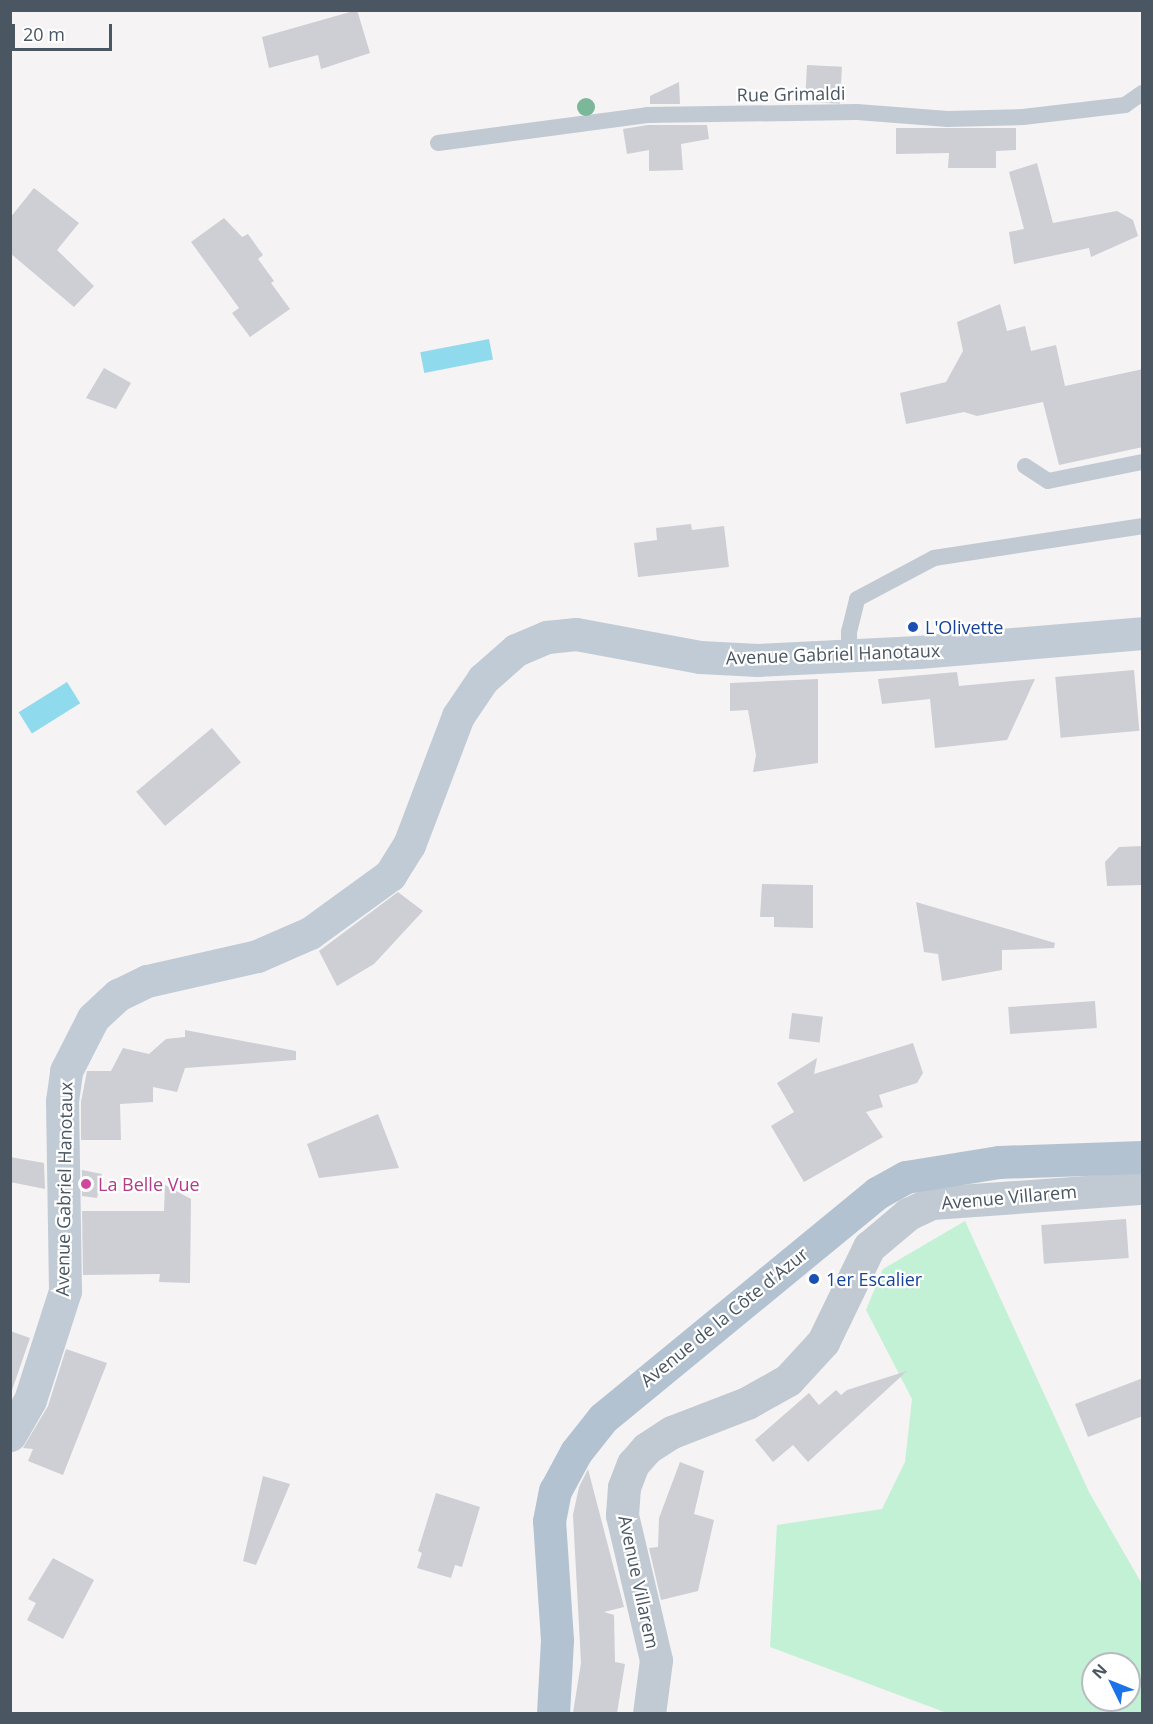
<!DOCTYPE html>
<html>
<head>
<meta charset="utf-8">
<style>
  body { margin:0 }
  #map { position:relative; width:1153px; height:1724px; overflow:hidden; background:#f5f3f3; font-family:"Open Sans",sans-serif }
  div>[style] { position:absolute }
  .green>* { inset:0; background:#c3f1d5 }
  .water>* { inset:0; background:#90daee; transform-origin:0 0 }
  .building>* { inset:0; background:#cdcfd5; transform-origin:0 0 }
  .service>* { height:16px; margin:-8px; padding:0 8px; transform-origin:8px; border-radius:8px; background:#c1cad2 }
  .minor>* { height:33px; margin:-16.5px; padding:0 16.5px; transform-origin:16.5px; border-radius:16.5px; background:#c1cad2 }
  .secondary>* { height:33px; margin:-16.5px; padding:0 16.5px; transform-origin:16.5px; border-radius:16.5px; background:#c1cbd6 }
  .primary>* { height:33px; margin:-16.5px; padding:0 16.5px; transform-origin:16.5px; border-radius:16.5px; background:#b3c2d1 }
  .trees>* { width:18px; height:18px; margin:-9px; border-radius:50%; background:#7bb799 }
  .dots>* { width:16px; height:16px; translate:-50% -50%; box-sizing:border-box; border:3px solid #fff; border-radius:50% }
  span { translate:-50% -50%; white-space:nowrap; text-align:center; line-height:1.15; -webkit-text-stroke:4.5px #fff; paint-order:stroke }
  .street-label { font-size:18px; color:#4a5661 }
  .transit-label { font-size:18px; color:#164399 }
  .left { translate:0 -50%; text-align:left }
  .hotel-label { font-size:18px; color:#b23c85 }
  .frame { position:absolute; inset:0; border:12px solid #4a5661; pointer-events:none }
  .north { position:absolute; left:1081px; top:1652px; width:60px; height:60px; box-sizing:border-box; background:#fff; border:2px solid #b7bbc0; border-radius:50%; rotate:313deg; font-size:16px; font-weight:700; line-height:24px; text-align:center; color:#4a5661 }
  .north::after { content:''; display:block; margin:auto; width:21px; height:27px; background:#1a73e8; clip-path:polygon(50% 0,100% 100%,50% 72%,0 100%) }
  .scale { position:absolute; left:12px; top:24px; width:100px; height:27px; box-sizing:border-box; border:3px solid #4a5661; border-top:0; padding-left:8px; font-size:18px; line-height:21px; white-space:nowrap; color:#4a5661; -webkit-text-stroke:4px #fff; paint-order:stroke }
</style>
</head>
<body>
<div id="map">
  <div class="green">
    <div style="clip-path:polygon(evenodd,965px 1221px,1089px 1492px,1142px 1584px,1142px 1713px,947px 1713px,770px 1647px,777px 1525px,882px 1509px,905px 1462px,912px 1399px,866px 1310px,883px 1269px,965px 1221px,1093px 1664px,1129px 1664px,1129px 1700px,1093px 1700px,1093px 1664px)"></div>
  </div>
  <div class="water">
    <div style="left:489px;top:339px;width:21px;height:70px;rotate:79deg"></div>
    <div style="left:67px;top:682px;width:25px;height:57px;rotate:58deg"></div>
  </div>
  <div class="building">
    <div style="clip-path:polygon(357px 10px,370px 53px,321px 69px,318px 55px,269px 68px,262px 37px)"></div>
    <div style="left:807px;top:65px;width:35px;height:37px;rotate:3deg"></div>
    <div style="clip-path:polygon(679px 82px,680px 104px,650px 104px,650px 96px)"></div>
    <div style="clip-path:polygon(648px 125px,707px 125px,709px 139px,681px 144px,683px 170px,649px 171px,649px 150px,627px 154px,623px 129px)"></div>
    <div style="clip-path:polygon(896px 128px,1016px 128px,1016px 150px,996px 151px,996px 168px,948px 168px,949px 153px,896px 154px)"></div>
    <div style="clip-path:polygon(1037px 163px,1053px 223px,1117px 211px,1133px 220px,1138px 236px,1091px 257px,1089px 248px,1014px 264px,1009px 232px,1024px 229px,1009px 172px)"></div>
    <div style="clip-path:polygon(34px 188px,79px 223px,57px 250px,94px 286px,74px 307px,10px 253px,10px 218px)"></div>
    <div style="clip-path:polygon(224px 218px,242px 237px,248px 234px,263px 255px,258px 259px,274px 281px,271px 283px,290px 309px,250px 337px,232px 313px,239px 308px,191px 242px)"></div>
    <div style="clip-path:polygon(1000px 304px,1007px 331px,1025px 326px,1031px 351px,1056px 345px,1065px 386px,1143px 369px,1143px 447px,1059px 465px,1043px 402px,977px 416px,964px 412px,906px 424px,900px 393px,946px 382px,963px 351px,957px 322px)"></div>
    <div style="clip-path:polygon(104px 368px,131px 383px,116px 409px,86px 398px)"></div>
    <div style="clip-path:polygon(691px 524px,692px 530px,724px 526px,729px 567px,638px 577px,634px 543px,657px 540px,656px 528px)"></div>
    <div style="left:1134px;top:670px;width:61px;height:79px;rotate:85deg"></div>
    <div style="clip-path:polygon(957px 672px,959px 686px,1035px 679px,1007px 740px,935px 748px,930px 699px,882px 704px,878px 679px)"></div>
    <div style="clip-path:polygon(818px 679px,818px 763px,753px 772px,756px 755px,748px 710px,730px 711px,730px 683px)"></div>
    <div style="left:212px;top:728px;width:45px;height:99px;rotate:50deg"></div>
    <div style="clip-path:polygon(1143px 846px,1143px 885px,1107px 886px,1105px 862px,1119px 847px)"></div>
    <div style="clip-path:polygon(762px 884px,813px 885px,813px 928px,774px 927px,774px 917px,760px 917px)"></div>
    <div style="clip-path:polygon(398px 892px,423px 911px,374px 964px,337px 986px,319px 951px)"></div>
    <div style="clip-path:polygon(916px 902px,1055px 943px,1054px 948px,1002px 950px,1002px 970px,942px 981px,938px 954px,924px 952px)"></div>
    <div style="left:1095px;top:1001px;width:27px;height:87px;rotate:86deg"></div>
    <div style="left:792px;top:1013px;width:31px;height:26px;rotate:7deg"></div>
    <div style="clip-path:polygon(185px 1030px,296px 1051px,296px 1060px,185px 1068px,177px 1092px,153px 1087px,153px 1102px,120px 1104px,121px 1140px,81px 1140px,81px 1102px,87px 1071px,111px 1071px,123px 1048px,149px 1054px,166px 1039px,185px 1037px)"></div>
    <div style="clip-path:polygon(913px 1043px,923px 1073px,917px 1083px,879px 1095px,883px 1107px,866px 1112px,883px 1137px,804px 1182px,771px 1126px,794px 1112px,777px 1083px,817px 1058px,814px 1074px)"></div>
    <div style="clip-path:polygon(378px 1114px,399px 1168px,319px 1178px,307px 1144px)"></div>
    <div style="clip-path:polygon(10px 1157px,44px 1163px,45px 1189px,10px 1182px)"></div>
    <div style="clip-path:polygon(82px 1170px,102px 1174px,97px 1198px,82px 1196px)"></div>
    <div style="clip-path:polygon(165px 1185px,191px 1199px,190px 1283px,159px 1282px,160px 1274px,83px 1275px,82px 1211px,164px 1211px)"></div>
    <div style="left:1126px;top:1219px;width:39px;height:85px;rotate:86deg"></div>
    <div style="clip-path:polygon(10px 1331px,30px 1338px,10px 1396px)"></div>
    <div style="clip-path:polygon(66px 1349px,107px 1363px,63px 1475px,28px 1461px,33px 1449px,23px 1448px,48px 1406px)"></div>
    <div style="clip-path:polygon(907px 1371px,808px 1462px,793px 1445px,773px 1462px,755px 1440px,809px 1393px,819px 1405px,836px 1390px,841px 1395px,847px 1390px)"></div>
    <div style="clip-path:polygon(1143px 1378px,1143px 1416px,1088px 1437px,1075px 1404px)"></div>
    <div style="clip-path:polygon(680px 1462px,704px 1471px,694px 1514px,714px 1520px,698px 1591px,661px 1600px,649px 1548px,658px 1547px,659px 1518px)"></div>
    <div style="clip-path:polygon(588px 1469px,624px 1607px,604px 1612px,614px 1615px,615px 1662px,625px 1664px,617px 1713px,573px 1713px,581px 1663px,573px 1515px,579px 1487px)"></div>
    <div style="clip-path:polygon(263px 1476px,290px 1484px,256px 1565px,243px 1561px)"></div>
    <div style="clip-path:polygon(436px 1493px,480px 1507px,462px 1567px,455px 1565px,451px 1578px,417px 1568px,422px 1553px,418px 1551px)"></div>
    <div style="clip-path:polygon(53px 1558px,94px 1580px,63px 1639px,27px 1620px,36px 1603px,28px 1599px)"></div>
  </div>
  <div class="service">
    <div style="left:438px;top:143px;width:211px;rotate:-7.6deg"></div>
    <div style="left:647px;top:115px;width:210px;rotate:-0.8deg"></div>
    <div style="left:857px;top:112px;width:91px;rotate:4.4deg"></div>
    <div style="left:948px;top:119px;width:75px;rotate:-1.5deg"></div>
    <div style="left:1023px;top:117px;width:103px;rotate:-6.7deg"></div>
    <div style="left:1125px;top:105px;width:21px;rotate:-35deg"></div>
    <div style="left:1025px;top:466px;width:27px;rotate:33deg"></div>
    <div style="left:1048px;top:481px;width:96px;rotate:-11.4deg"></div>
    <div style="left:849px;top:654px;width:22px;rotate:-90deg"></div>
    <div style="left:849px;top:632px;width:34px;rotate:-76deg"></div>
    <div style="left:857px;top:599px;width:87px;rotate:-28deg"></div>
    <div style="left:934px;top:558px;width:210px;rotate:-8.7deg"></div>
  </div>
  <div class="minor">
    <div style="left:649px;top:1714px;width:54px;rotate:-82.6deg"></div>
    <div style="left:656px;top:1660px;width:149px;rotate:-103.2deg"></div>
    <div style="left:622px;top:1515px;width:28px;rotate:-86deg"></div>
    <div style="left:624px;top:1487px;width:25px;rotate:-69deg"></div>
    <div style="left:633px;top:1464px;width:21px;rotate:-49deg"></div>
    <div style="left:647px;top:1448px;width:30px;rotate:-33deg"></div>
    <div style="left:672px;top:1432px;width:80px;rotate:-21.1deg"></div>
    <div style="left:747px;top:1403px;width:47px;rotate:-29.3deg"></div>
    <div style="left:788px;top:1380px;width:52px;rotate:-47.4deg"></div>
    <div style="left:823px;top:1342px;width:106px;rotate:-64.2deg"></div>
    <div style="left:869px;top:1247px;width:51px;rotate:-40.2deg"></div>
    <div style="left:908px;top:1214px;width:26px;rotate:-25deg"></div>
    <div style="left:932px;top:1203px;width:211px;rotate:-4.1deg"></div>
  </div>
  <div class="secondary">
    <div style="left:10px;top:1435px;width:40px;rotate:-60.3deg"></div>
    <div style="left:30px;top:1400px;width:114px;rotate:-72.2deg"></div>
    <div style="left:65px;top:1291px;width:190px;rotate:-90.9deg"></div>
    <div style="left:62px;top:1101px;width:30px;rotate:-82deg"></div>
    <div style="left:66px;top:1071px;width:59px;rotate:-63deg"></div>
    <div style="left:93px;top:1018px;width:34px;rotate:-43deg"></div>
    <div style="left:118px;top:995px;width:32px;rotate:-26deg"></div>
    <div style="left:147px;top:981px;width:113px;rotate:-12.8deg"></div>
    <div style="left:257px;top:956px;width:58px;rotate:-23.5deg"></div>
    <div style="left:310px;top:933px;width:99px;rotate:-35.9deg"></div>
    <div style="left:390px;top:875px;width:36px;rotate:-58deg"></div>
    <div style="left:409px;top:845px;width:138px;rotate:-69.2deg"></div>
    <div style="left:458px;top:716px;width:45px;rotate:-56deg"></div>
    <div style="left:483px;top:679px;width:44px;rotate:-41.3deg"></div>
    <div style="left:516px;top:650px;width:34px;rotate:-23deg"></div>
    <div style="left:547px;top:637px;width:29px;rotate:-6deg"></div>
    <div style="left:576px;top:634px;width:126px;rotate:10.5deg"></div>
    <div style="left:700px;top:657px;width:58px;rotate:3deg"></div>
    <div style="left:758px;top:660px;width:160px;rotate:-2.9deg"></div>
    <div style="left:918px;top:652px;width:225px;rotate:-4.8deg"></div>
  </div>
  <div class="primary">
    <div style="left:553px;top:1714px;width:74px;rotate:-86.9deg"></div>
    <div style="left:557px;top:1640px;width:119px;rotate:-93.8deg"></div>
    <div style="left:549px;top:1521px;width:31px;rotate:-79deg"></div>
    <div style="left:555px;top:1491px;width:44px;rotate:-61.7deg"></div>
    <div style="left:576px;top:1452px;width:43px;rotate:-51.5deg"></div>
    <div style="left:603px;top:1418px;width:355px;rotate:-39.4deg"></div>
    <div style="left:877px;top:1193px;width:33px;rotate:-29deg"></div>
    <div style="left:906px;top:1177px;width:94px;rotate:-9.2deg"></div>
    <div style="left:999px;top:1162px;width:143px;rotate:-2deg"></div>
  </div>
  <div class="trees">
    <div style="left:586px;top:107px"></div>
  </div>
  <div class="dots">
    <div style="left:913px;top:627px;background:#1a4fb4"></div>
    <div style="left:86px;top:1184px;background:#d1479c"></div>
    <div style="left:814px;top:1279px;background:#1a4fb4"></div>
  </div>
  <div class="street-label">
    <span style="left:791px;top:94px;rotate:-1deg">Rue Grimaldi</span>
    <span style="left:833px;top:654px;rotate:-2deg">Avenue Gabriel Hanotaux</span>
    <span style="left:64px;top:1189px;rotate:-89deg">Avenue Gabriel Hanotaux</span>
    <span style="left:1009px;top:1197px;rotate:-5deg">Avenue Villarem</span>
    <span style="left:724px;top:1317px;rotate:-39deg">Avenue de la Côte d'Azur</span>
    <span style="left:639px;top:1582px;rotate:78deg">Avenue Villarem</span>
  </div>
  <div class="transit-label">
    <span class="left" style="left:925px;top:627px">L'Olivette</span>
    <span class="left" style="left:826px;top:1279px">1er Escalier</span>
  </div>
  <div class="hotel-label">
    <span class="left" style="left:98px;top:1184px">La Belle Vue</span>
  </div>
  <div class="frame"></div>
  <div class="north">N</div>
  <div class="scale">20 m</div>
</div>
</body>
</html>
